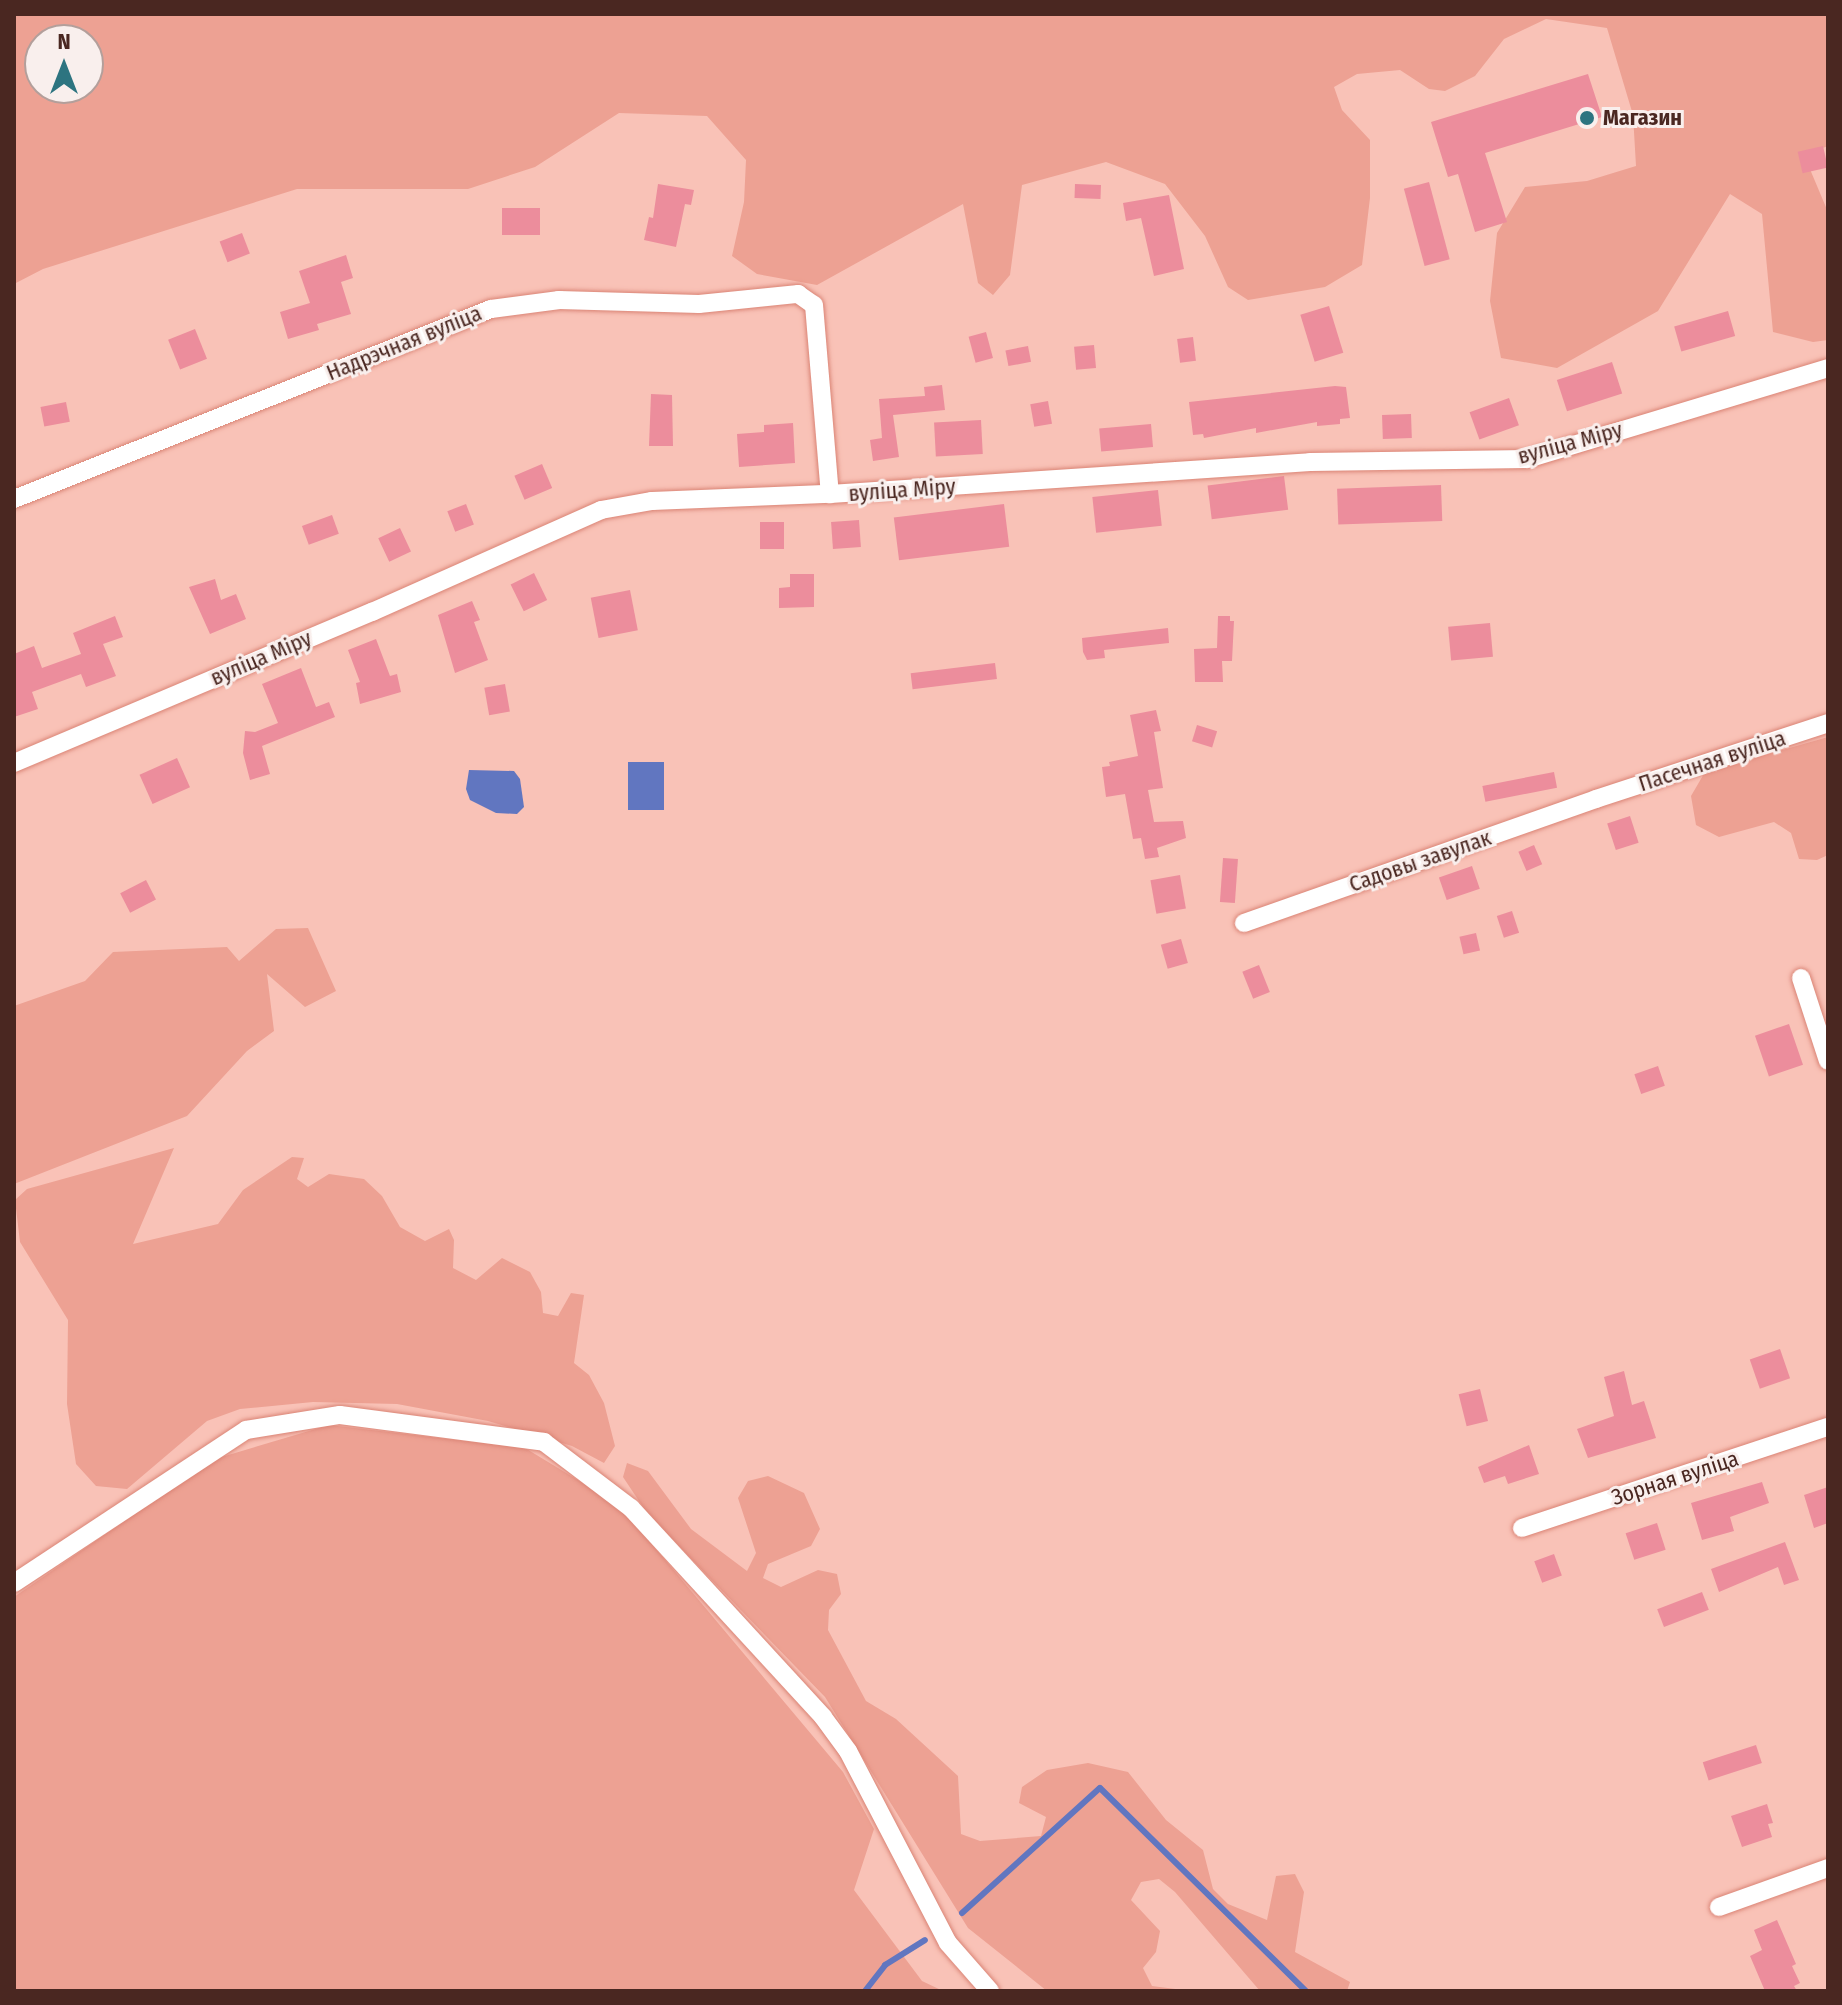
<!DOCTYPE html>
<html>
<head>
<meta charset="utf-8">
<style>
  body { margin:0 }
  #map { position:relative; width:1842px; height:2005px; overflow:hidden; background:#f9c2b7; font-family:"Fira Sans Condensed",sans-serif }
  div>[style] { position:absolute }
  .green>* { inset:0; background:#eda193 }
  .water>* { inset:0; background:#6176c0; transform-origin:0 0 }
  .stream>* { height:6px; margin:-3px; padding:0 3px; transform-origin:3px; border-radius:3px; background:#6176c0 }
  .building>* { inset:0; background:#ec8d9c; transform-origin:0 0 }
  .roads { filter:drop-shadow(0 0 2px #da8475) drop-shadow(0 0 2px #da8475) }
  .minor>* { height:18px; margin:-9px; padding:0 9px; transform-origin:9px; border-radius:9px; background:#fff }
  .dots>* { width:22px; height:22px; translate:-50% -50%; box-sizing:border-box; border:4px solid #f9efed; border-radius:50% }
  span { translate:-50% -50%; white-space:nowrap; text-align:center; line-height:1.15; -webkit-text-stroke:6px #f9efed; paint-order:stroke }
  .poi-label { font-size:22px; color:#4a2721; font-weight:700 }
  .left { translate:0 -50%; text-align:left }
  .street-label { font-size:22px; color:#4a2721 }
  .frame { position:absolute; inset:0; border:16px solid #4a2721; pointer-events:none }
  .north { position:absolute; left:24px; top:24px; width:80px; height:80px; box-sizing:border-box; background:#f9efed; border:2px solid #b39f9b; border-radius:50%; rotate:0deg; font-size:22px; font-weight:700; line-height:32px; text-align:center; color:#4a2721 }
  .north::after { content:''; display:block; margin:auto; width:28px; height:36px; background:#2d7480; clip-path:polygon(50% 0,100% 100%,50% 72%,0 100%) }
</style>
</head>
<body>
<div id="map">
  <div class="green">
    <div style="clip-path:polygon(evenodd,14px 14px,1828px 14px,1828px 146px,1804px 155px,1828px 212px,1828px 340px,1813px 342px,1773px 332px,1762px 214px,1730px 194px,1658px 311px,1557px 368px,1501px 358px,1490px 301px,1497px 233px,1525px 187px,1587px 181px,1636px 166px,1633px 115px,1607px 28px,1546px 19px,1504px 39px,1475px 76px,1445px 91px,1429px 89px,1400px 70px,1357px 74px,1334px 87px,1342px 110px,1370px 140px,1370px 198px,1362px 265px,1325px 287px,1248px 300px,1228px 287px,1205px 236px,1165px 184px,1106px 162px,1022px 185px,1010px 275px,993px 295px,978px 283px,963px 204px,817px 285px,757px 274px,732px 256px,744px 202px,746px 160px,707px 116px,619px 113px,535px 167px,468px 189px,297px 189px,43px 269px,14px 284px,14px 14px,40px 40px,88px 40px,88px 88px,40px 88px,40px 40px)"></div>
    <div style="clip-path:polygon(1828px 737px,1828px 855px,1817px 860px,1799px 859px,1791px 833px,1774px 822px,1719px 837px,1696px 825px,1691px 796px,1705px 772px)"></div>
    <div style="clip-path:polygon(308px 928px,336px 991px,305px 1007px,267px 974px,274px 1031px,247px 1051px,187px 1116px,14px 1184px,14px 1006px,85px 981px,113px 952px,227px 947px,239px 961px,276px 929px)"></div>
    <div style="clip-path:polygon(174px 1148px,133px 1244px,218px 1224px,243px 1190px,292px 1157px,304px 1158px,297px 1179px,308px 1187px,329px 1174px,364px 1179px,382px 1196px,400px 1227px,425px 1241px,449px 1229px,454px 1240px,453px 1268px,476px 1280px,502px 1258px,530px 1272px,541px 1292px,543px 1313px,558px 1316px,571px 1293px,584px 1295px,574px 1363px,589px 1375px,604px 1403px,615px 1446px,604px 1463px,572px 1446px,488px 1421px,397px 1404px,313px 1402px,240px 1409px,207px 1421px,127px 1489px,96px 1486px,76px 1464px,67px 1404px,68px 1320px,20px 1242px,15px 1200px,27px 1189px)"></div>
    <div style="clip-path:polygon(329px 1425px,525px 1448px,619px 1505px,843px 1772px,874px 1829px,854px 1890px,922px 1981px,943px 1991px,14px 1991px,14px 1597px,215px 1459px)"></div>
    <div style="clip-path:polygon(627px 1463px,648px 1471px,691px 1529px,747px 1571px,756px 1553px,738px 1498px,748px 1481px,768px 1476px,804px 1493px,820px 1529px,811px 1546px,768px 1564px,763px 1578px,781px 1587px,818px 1570px,837px 1574px,841px 1594px,829px 1610px,828px 1630px,866px 1701px,896px 1719px,958px 1776px,961px 1834px,980px 1841px,1041px 1836px,1046px 1817px,1019px 1803px,1022px 1787px,1047px 1770px,1088px 1763px,1128px 1772px,1166px 1820px,1203px 1850px,1213px 1889px,1228px 1904px,1267px 1920px,1276px 1876px,1295px 1874px,1304px 1892px,1295px 1952px,1350px 1982px,1347px 1991px,1260px 1991px,1175px 1892px,1159px 1879px,1141px 1882px,1131px 1900px,1160px 1931px,1156px 1952px,1143px 1968px,1152px 1986px,1191px 1991px,1047px 1991px,968px 1928px,825px 1697px,647px 1513px,623px 1477px)"></div>
  </div>
  <div class="water">
    <div style="left:628px;top:762px;width:36px;height:48px"></div>
    <div style="clip-path:polygon(469px 770px,514px 771px,520px 779px,524px 807px,517px 814px,496px 813px,470px 800px,466px 789px)"></div>
  </div>
  <div class="stream">
    <div style="left:962px;top:1913px;width:186px;rotate:-42.2deg"></div>
    <div style="left:1100px;top:1788px;width:289px;rotate:44.6deg"></div>
    <div style="left:865px;top:1991px;width:33px;rotate:-52deg"></div>
    <div style="left:885px;top:1965px;width:47px;rotate:-32deg"></div>
  </div>
  <div class="building">
    <div style="clip-path:polygon(1588px 74px,1602px 117px,1485px 153px,1507px 222px,1475px 232px,1458px 174px,1448px 177px,1431px 122px)"></div>
    <div style="left:1823px;top:146px;width:22px;height:26px;rotate:77deg"></div>
    <div style="left:1429px;top:182px;width:80px;height:26px;rotate:75deg"></div>
    <div style="clip-path:polygon(658px 184px,694px 190px,691px 205px,685px 204px,676px 247px,644px 240px,649px 217px,653px 218px)"></div>
    <div style="left:1075px;top:184px;width:26px;height:14px;rotate:2deg"></div>
    <div style="clip-path:polygon(1169px 195px,1184px 269px,1154px 276px,1141px 218px,1126px 221px,1123px 203px)"></div>
    <div style="left:502px;top:208px;width:38px;height:27px"></div>
    <div style="left:242px;top:233px;width:22px;height:24px;rotate:69deg"></div>
    <div style="clip-path:polygon(346px 255px,353px 278px,341px 282px,351px 314px,317px 324px,319px 330px,288px 339px,280px 312px,310px 303px,299px 271px)"></div>
    <div style="left:1329px;top:306px;width:49px;height:30px;rotate:73deg"></div>
    <div style="left:1728px;top:311px;width:26px;height:56px;rotate:74deg"></div>
    <div style="left:195px;top:329px;width:32px;height:29px;rotate:68deg"></div>
    <div style="left:986px;top:332px;width:27px;height:18px;rotate:75deg"></div>
    <div style="left:1193px;top:337px;width:24px;height:16px;rotate:83deg"></div>
    <div style="left:1094px;top:345px;width:23px;height:20px;rotate:85deg"></div>
    <div style="left:1028px;top:346px;width:16px;height:23px;rotate:79deg"></div>
    <div style="left:1612px;top:362px;width:33px;height:58px;rotate:72deg"></div>
    <div style="clip-path:polygon(942px 385px,945px 410px,893px 415px,899px 457px,873px 461px,870px 440px,882px 438px,879px 399px,925px 396px,924px 387px)"></div>
    <div style="clip-path:polygon(1335px 386px,1346px 387px,1350px 418px,1340px 419px,1340px 424px,1317px 426px,1317px 422px,1256px 433px,1256px 428px,1204px 438px,1203px 434px,1193px 435px,1189px 402px)"></div>
    <div style="clip-path:polygon(651px 394px,672px 395px,673px 446px,649px 446px)"></div>
    <div style="left:1509px;top:398px;width:29px;height:42px;rotate:70deg"></div>
    <div style="left:1048px;top:401px;width:23px;height:18px;rotate:80deg"></div>
    <div style="left:66px;top:402px;width:20px;height:26px;rotate:79deg"></div>
    <div style="left:1411px;top:414px;width:24px;height:29px;rotate:88deg"></div>
    <div style="left:981px;top:420px;width:34px;height:47px;rotate:87deg"></div>
    <div style="clip-path:polygon(793px 423px,795px 463px,739px 467px,737px 434px,764px 432px,764px 425px)"></div>
    <div style="left:1151px;top:424px;width:23px;height:52px;rotate:85deg"></div>
    <div style="left:542px;top:464px;width:26px;height:30px;rotate:67deg"></div>
    <div style="left:1284px;top:476px;width:34px;height:77px;rotate:83deg"></div>
    <div style="left:1441px;top:485px;width:36px;height:104px;rotate:88deg"></div>
    <div style="left:1158px;top:490px;width:36px;height:66px;rotate:84deg"></div>
    <div style="left:466px;top:504px;width:22px;height:20px;rotate:69deg"></div>
    <div style="left:1004px;top:504px;width:43px;height:111px;rotate:83deg"></div>
    <div style="left:332px;top:515px;width:20px;height:32px;rotate:70deg"></div>
    <div style="left:859px;top:520px;width:27px;height:28px;rotate:86deg"></div>
    <div style="left:760px;top:522px;width:24px;height:27px"></div>
    <div style="left:400px;top:528px;width:26px;height:24px;rotate:65deg"></div>
    <div style="left:534px;top:573px;width:30px;height:26px;rotate:64deg"></div>
    <div style="clip-path:polygon(790px 574px,814px 574px,814px 607px,779px 608px,779px 588px,790px 587px)"></div>
    <div style="clip-path:polygon(215px 579px,221px 600px,236px 594px,246px 619px,210px 634px,189px 587px)"></div>
    <div style="left:630px;top:590px;width:41px;height:40px;rotate:79deg"></div>
    <div style="clip-path:polygon(472px 601px,480px 620px,474px 622px,488px 660px,455px 673px,438px 615px)"></div>
    <div style="clip-path:polygon(115px 616px,123px 637px,103px 644px,116px 676px,86px 687px,81px 674px,32px 692px,38px 709px,14px 717px,14px 654px,34px 646px,42px 668px,81px 654px,73px 633px)"></div>
    <div style="clip-path:polygon(1218px 616px,1230px 616px,1230px 621px,1234px 621px,1232px 661px,1222px 661px,1223px 682px,1195px 682px,1194px 649px,1217px 648px)"></div>
    <div style="left:1490px;top:623px;width:34px;height:42px;rotate:85deg"></div>
    <div style="clip-path:polygon(1168px 628px,1169px 643px,1104px 650px,1105px 658px,1087px 660px,1083px 652px,1082px 638px)"></div>
    <div style="clip-path:polygon(376px 639px,390px 676px,397px 674px,401px 692px,360px 704px,356px 683px,360px 682px,348px 650px)"></div>
    <div style="left:995px;top:663px;width:16px;height:85px;rotate:83deg"></div>
    <div style="clip-path:polygon(301px 668px,316px 707px,329px 702px,335px 717px,262px 746px,270px 774px,250px 780px,243px 753px,245px 731px,255px 732px,278px 723px,262px 684px)"></div>
    <div style="left:505px;top:684px;width:28px;height:21px;rotate:80deg"></div>
    <div style="clip-path:polygon(1156px 710px,1161px 731px,1154px 732px,1163px 788px,1148px 790px,1154px 822px,1183px 821px,1186px 838px,1157px 848px,1159px 857px,1145px 859px,1141px 838px,1133px 839px,1125px 794px,1106px 797px,1102px 767px,1110px 766px,1109px 762px,1138px 756px,1130px 715px)"></div>
    <div style="left:1197px;top:725px;width:21px;height:17px;rotate:17deg"></div>
    <div style="left:177px;top:758px;width:32px;height:41px;rotate:66deg"></div>
    <div style="left:1554px;top:772px;width:16px;height:73px;rotate:79deg"></div>
    <div style="left:1630px;top:816px;width:28px;height:24px;rotate:72deg"></div>
    <div style="left:1534px;top:845px;width:21px;height:17px;rotate:67deg"></div>
    <div style="left:1223px;top:858px;width:15px;height:44px;rotate:4deg"></div>
    <div style="left:1472px;top:866px;width:24px;height:35px;rotate:71deg"></div>
    <div style="left:1180px;top:875px;width:34px;height:30px;rotate:80deg"></div>
    <div style="left:146px;top:880px;width:22px;height:29px;rotate:63deg"></div>
    <div style="left:1512px;top:911px;width:23px;height:16px;rotate:72deg"></div>
    <div style="left:1476px;top:933px;width:18px;height:17px;rotate:77deg"></div>
    <div style="left:1181px;top:939px;width:25px;height:21px;rotate:74deg"></div>
    <div style="left:1259px;top:965px;width:29px;height:18px;rotate:68deg"></div>
    <div style="left:1789px;top:1024px;width:43px;height:36px;rotate:71deg"></div>
    <div style="left:1658px;top:1066px;width:21px;height:25px;rotate:71deg"></div>
    <div style="left:1780px;top:1349px;width:31px;height:32px;rotate:71deg"></div>
    <div style="clip-path:polygon(1624px 1371px,1632px 1405px,1644px 1401px,1656px 1438px,1588px 1458px,1577px 1429px,1614px 1416px,1604px 1377px)"></div>
    <div style="left:1480px;top:1389px;width:33px;height:22px;rotate:76deg"></div>
    <div style="clip-path:polygon(1529px 1445px,1539px 1474px,1508px 1484px,1505px 1476px,1484px 1483px,1478px 1467px)"></div>
    <div style="clip-path:polygon(1762px 1482px,1769px 1503px,1730px 1517px,1734px 1531px,1702px 1540px,1691px 1503px)"></div>
    <div style="clip-path:polygon(1828px 1487px,1828px 1523px,1814px 1528px,1804px 1495px)"></div>
    <div style="left:1657px;top:1523px;width:28px;height:33px;rotate:72deg"></div>
    <div style="clip-path:polygon(1785px 1542px,1799px 1580px,1784px 1585px,1778px 1567px,1719px 1592px,1711px 1569px)"></div>
    <div style="left:1554px;top:1554px;width:23px;height:21px;rotate:70deg"></div>
    <div style="left:1702px;top:1592px;width:19px;height:48px;rotate:69deg"></div>
    <div style="left:1756px;top:1745px;width:19px;height:56px;rotate:72deg"></div>
    <div style="clip-path:polygon(1767px 1804px,1773px 1823px,1768px 1824px,1772px 1837px,1742px 1847px,1731px 1816px)"></div>
    <div style="clip-path:polygon(1777px 1920px,1796px 1964px,1792px 1966px,1800px 1983px,1794px 1986px,1797px 1991px,1765px 1991px,1750px 1956px,1762px 1950px,1754px 1930px)"></div>
  </div>
  <div class="roads">
    <div class="minor">
      <div style="left:14px;top:499px;width:513px;rotate:-21.72deg"></div>
      <div style="left:491px;top:309px;width:69px;rotate:-7.5deg"></div>
      <div style="left:559px;top:300px;width:140px;rotate:1.6deg"></div>
      <div style="left:699px;top:304px;width:100px;rotate:-5.8deg"></div>
      <div style="left:798px;top:294px;width:19px;rotate:35deg"></div>
      <div style="left:814px;top:305px;width:190px;rotate:85.2deg"></div>
      <div style="left:14px;top:763px;width:389px;rotate:-22.9deg"></div>
      <div style="left:372px;top:612px;width:251px;rotate:-24deg"></div>
      <div style="left:601px;top:510px;width:52px;rotate:-10deg"></div>
      <div style="left:652px;top:501px;width:178px;rotate:-2.3deg"></div>
      <div style="left:830px;top:494px;width:481px;rotate:-3.8deg"></div>
      <div style="left:1310px;top:462px;width:217px;rotate:-0.8deg"></div>
      <div style="left:1527px;top:459px;width:314px;rotate:-16.8deg"></div>
      <div style="left:1244px;top:923px;width:373px;rotate:-19.4deg"></div>
      <div style="left:1596px;top:799px;width:244px;rotate:-18.1deg"></div>
      <div style="left:1801px;top:978px;width:87px;rotate:72deg"></div>
      <div style="left:1522px;top:1528px;width:322px;rotate:-18.3deg"></div>
      <div style="left:14px;top:1583px;width:278px;rotate:-33.4deg"></div>
      <div style="left:246px;top:1430px;width:95px;rotate:-9.1deg"></div>
      <div style="left:340px;top:1415px;width:206px;rotate:7.5deg"></div>
      <div style="left:544px;top:1442px;width:109px;rotate:37.2deg"></div>
      <div style="left:631px;top:1508px;width:284px;rotate:47.4deg"></div>
      <div style="left:823px;top:1717px;width:42px;rotate:53.7deg"></div>
      <div style="left:848px;top:1751px;width:216px;rotate:62.5deg"></div>
      <div style="left:948px;top:1943px;width:64px;rotate:48.8deg"></div>
      <div style="left:1719px;top:1907px;width:116px;rotate:-19.7deg"></div>
    </div>
  </div>
  <div class="dots">
    <div style="left:1587px;top:118px;background:#2d7480"></div>
  </div>
  <div class="poi-label">
    <span class="left" style="left:1603px;top:118px">Магазин</span>
  </div>
  <div class="street-label">
    <span style="left:404px;top:343px;rotate:-22deg">Надрэчная вуліца</span>
    <span style="left:1570px;top:443px;rotate:-15deg">вуліца Міру</span>
    <span style="left:902px;top:490px;rotate:-4deg">вуліца Міру</span>
    <span style="left:261px;top:658px;rotate:-23deg">вуліца Міру</span>
    <span style="left:1712px;top:761px;rotate:-18deg">Пасечная вуліца</span>
    <span style="left:1420px;top:861px;rotate:-19deg">Садовы завулак</span>
    <span style="left:1675px;top:1478px;rotate:-18deg">Зорная вуліца</span>
  </div>
  <div class="frame"></div>
  <div class="north">N</div>
</div>
</body>
</html>
